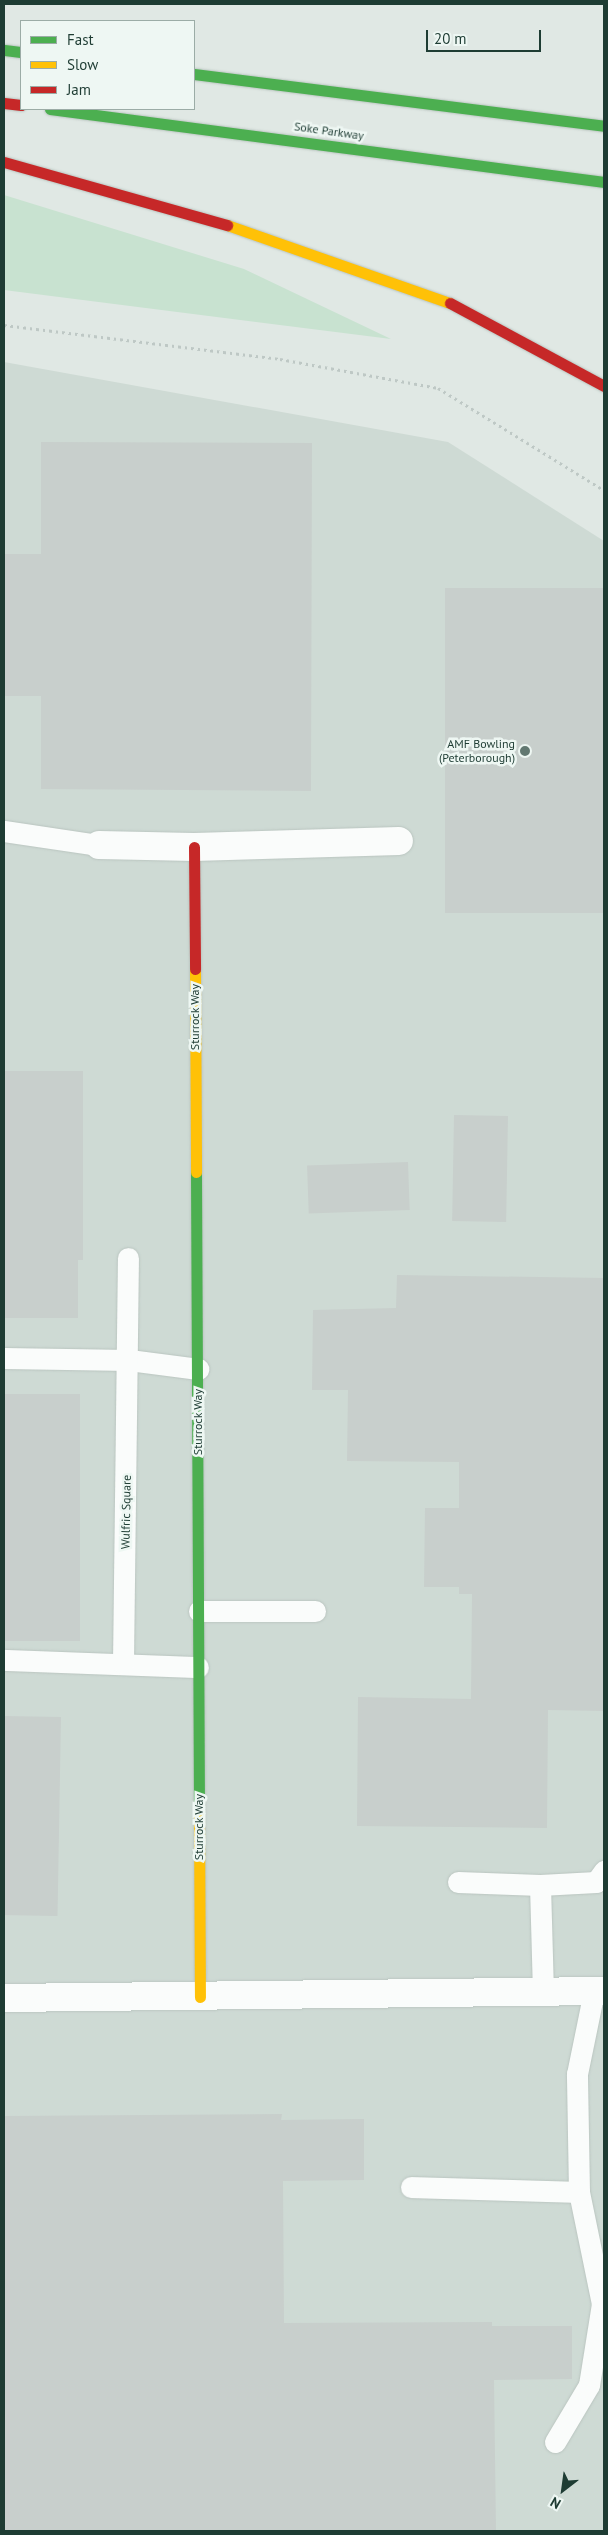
<!DOCTYPE html>
<html>
<head>
<meta charset="utf-8">
<style>
  body { margin:0 }
  #map { position:relative; width:608px; height:2535px; overflow:hidden; background:#e0e8e4; font-family:"PT Sans",sans-serif }
  div>[style] { position:absolute }
  .built>* { inset:0; background:#cedad4 }
  .green>* { inset:0; background:#c8e2d0 }
  .building>* { inset:0; background:#c8cfcc; transform-origin:0 0 }
  .path>* { height:3px; margin-top:-1.5px; transform-origin:0; background:repeating-linear-gradient(90deg,#bec8c5 0 2.5px,transparent 0 6.5px) }
  .roads { filter:drop-shadow(0 0 1px #bac5c0) drop-shadow(0 0 1px #bac5c0) }
  .lane>* { height:21px; margin:-10.5px; padding:0 10.5px; transform-origin:10.5px; border-radius:10.5px; background:#fafcfb }
  .street>* { height:28px; margin:-14px; padding:0 14px; transform-origin:14px; border-radius:14px; background:#fafcfb }
  .fast>* { height:11px; margin:-5.5px; padding:0 5.5px; transform-origin:5.5px; border-radius:5.5px; background:#4caf50 }
  .slow>* { height:11px; margin:-5.5px; padding:0 5.5px; transform-origin:5.5px; border-radius:5.5px; background:#ffc107 }
  .jam>* { height:11px; margin:-5.5px; padding:0 5.5px; transform-origin:5.5px; border-radius:5.5px; background:#c62828 }
  .dots>* { width:14px; height:14px; translate:-50% -50%; box-sizing:border-box; border:2px solid #eef7f3; border-radius:50% }
  span { translate:-50% -50%; white-space:nowrap; text-align:center; line-height:1.15; -webkit-text-stroke:5px #eef7f3; paint-order:stroke }
  .street-label { font-size:12px; color:#1e3c33 }
  .poi-label { font-size:12px; color:#1e3c33 }
  .right { translate:-100% -50%; text-align:right }
  .frame { position:absolute; inset:0; border:5px solid #1e3c33; pointer-events:none }
  .legend { position:absolute; left:20px; top:20px; width:175px; height:90px; box-sizing:border-box; background:#eef7f3; border:1px solid #9baca6; margin:0; padding:6px 9px; list-style:none; font-size:15px; color:#1e3c33 }
  .legend li { display:flex; align-items:center; gap:10px; height:25px }
  .legend b { width:25px; border:1px solid #9baca6 }
  .north { position:absolute; left:538px; top:2465px; width:50px; height:50px; -webkit-text-stroke:4px #eef7f3; paint-order:stroke; rotate:210deg; font-size:14px; font-weight:700; line-height:20px; text-align:center; color:#1e3c33 }
  .north::after { content:''; display:block; margin:auto; width:18px; height:22px; background:#1e3c33; clip-path:polygon(50% 0,100% 100%,50% 72%,0 100%) }
  .scale { position:absolute; left:426px; top:30px; width:115px; height:22px; box-sizing:border-box; border:2px solid #1e3c33; border-top:0; padding-left:6px; font-size:15px; line-height:18px; white-space:nowrap; color:#1e3c33; -webkit-text-stroke:4px #eef7f3; paint-order:stroke }
</style>
</head>
<body>
<div id="map">
  <div class="built">
    <div style="clip-path:polygon(4px 362px,448px 442px,604px 541px,604px 2531px,4px 2531px)"></div>
  </div>
  <div class="green">
    <div style="clip-path:polygon(4px 195px,244px 269px,391px 339px,4px 290px)"></div>
  </div>
  <div class="building">
    <div style="clip-path:polygon(41px 442px,312px 443px,311px 791px,41px 789px,41px 696px,4px 696px,4px 554px,41px 554px)"></div>
    <div style="left:445px;top:588px;width:159px;height:325px"></div>
    <div style="clip-path:polygon(4px 1071px,83px 1071px,83px 1260px,78px 1260px,78px 1318px,4px 1318px)"></div>
    <div style="left:454px;top:1115px;width:54px;height:106px;rotate:1deg"></div>
    <div style="left:408px;top:1162px;width:48px;height:101px;rotate:88deg"></div>
    <div style="clip-path:polygon(397px 1275px,604px 1278px,604px 1711px,548px 1710px,547px 1828px,357px 1826px,358px 1697px,471px 1699px,472px 1594px,459px 1594px,459px 1587px,424px 1587px,425px 1508px,459px 1508px,459px 1462px,347px 1461px,348px 1390px,312px 1390px,313px 1310px,396px 1308px)"></div>
    <div style="left:4px;top:1394px;width:76px;height:247px"></div>
    <div style="left:4px;top:1716px;width:57px;height:199px;rotate:1deg"></div>
    <div style="clip-path:polygon(282px 2114px,281px 2120px,364px 2119px,364px 2180px,283px 2181px,284px 2323px,492px 2322px,492px 2326px,572px 2326px,572px 2379px,494px 2380px,496px 2531px,4px 2531px,4px 2116px)"></div>
  </div>
  <div class="path">
    <div style="left:4px;top:325px;width:278px;rotate:7deg"></div>
    <div style="left:280px;top:359px;width:161px;rotate:10.4deg"></div>
    <div style="left:438px;top:388px;width:195px;rotate:31.6deg"></div>
  </div>
  <div class="roads">
    <div class="lane">
      <div style="left:4px;top:831px;width:96px;rotate:8.4deg"></div>
      <div style="left:4px;top:1358px;width:125px;rotate:0.9deg"></div>
      <div style="left:129px;top:1360px;width:70px;rotate:7.4deg"></div>
      <div style="left:199px;top:1611px;width:116px"></div>
      <div style="left:4px;top:1660px;width:194px;rotate:2.1deg"></div>
      <div style="left:123px;top:1663px;width:405px;rotate:-89.3deg"></div>
      <div style="left:458px;top:1882px;width:82px;rotate:2.1deg"></div>
      <div style="left:540px;top:1885px;width:105px;rotate:88.4deg"></div>
      <div style="left:540px;top:1885px;width:56px;rotate:-3.1deg"></div>
      <div style="left:596px;top:1882px;width:14px;rotate:-54deg"></div>
      <div style="left:411px;top:2187px;width:168px;rotate:1.7deg"></div>
      <div style="left:555px;top:2442px;width:66px;rotate:-59.2deg"></div>
      <div style="left:589px;top:2385px;width:82px;rotate:-80.9deg"></div>
      <div style="left:602px;top:2304px;width:114px;rotate:-101.6deg"></div>
      <div style="left:579px;top:2192px;width:118px;rotate:-91deg"></div>
      <div style="left:577px;top:2074px;width:85px;rotate:-78.4deg"></div>
    </div>
    <div class="street">
      <div style="left:99px;top:845px;width:95px;rotate:1.2deg"></div>
      <div style="left:194px;top:847px;width:205px;rotate:-1.7deg"></div>
      <div style="left:4px;top:1998px;width:600px;rotate:-0.67deg"></div>
    </div>
    <div class="fast">
      <div style="left:4px;top:50px;width:17px;rotate:7deg"></div>
      <div style="left:194px;top:74px;width:413px;rotate:7.2deg"></div>
      <div style="left:50px;top:109px;width:559px;rotate:7.51deg"></div>
      <div style="left:196px;top:1172px;width:642px;rotate:89.73deg"></div>
    </div>
    <div class="slow">
      <div style="left:227px;top:225px;width:236px;rotate:19.3deg"></div>
      <div style="left:195px;top:969px;width:203px;rotate:89.7deg"></div>
      <div style="left:199px;top:1814px;width:183px;rotate:89.7deg"></div>
    </div>
    <div class="jam">
      <div style="left:4px;top:103px;width:17px;rotate:7deg"></div>
      <div style="left:4px;top:162px;width:232px;rotate:15.8deg"></div>
      <div style="left:450px;top:303px;width:175px;rotate:28.3deg"></div>
      <div style="left:194px;top:847px;width:122px;rotate:89.5deg"></div>
    </div>
  </div>
  <div class="dots">
    <div style="left:525px;top:751px;background:#627871"></div>
  </div>
  <div class="street-label">
    <span style="left:329px;top:131px;rotate:8deg">Soke Parkway</span>
    <span style="left:195px;top:1017px;rotate:-90deg">Sturrock Way</span>
    <span style="left:198px;top:1422px;rotate:-90deg">Sturrock Way</span>
    <span style="left:126px;top:1512px;rotate:-89deg">Wulfric Square</span>
    <span style="left:199px;top:1827px;rotate:-90deg">Sturrock Way</span>
  </div>
  <div class="poi-label">
    <span class="right" style="left:515px;top:751px">AMF Bowling<br>(Peterborough)</span>
  </div>
  <div class="frame"></div>
  <ul class="legend">
  <li><b style="height:6px;background:#4caf50"></b>Fast</li>
  <li><b style="height:6px;background:#ffc107"></b>Slow</li>
  <li><b style="height:6px;background:#c62828"></b>Jam</li>
  </ul>
  <div class="north">N</div>
  <div class="scale">20 m</div>
</div>
</body>
</html>
